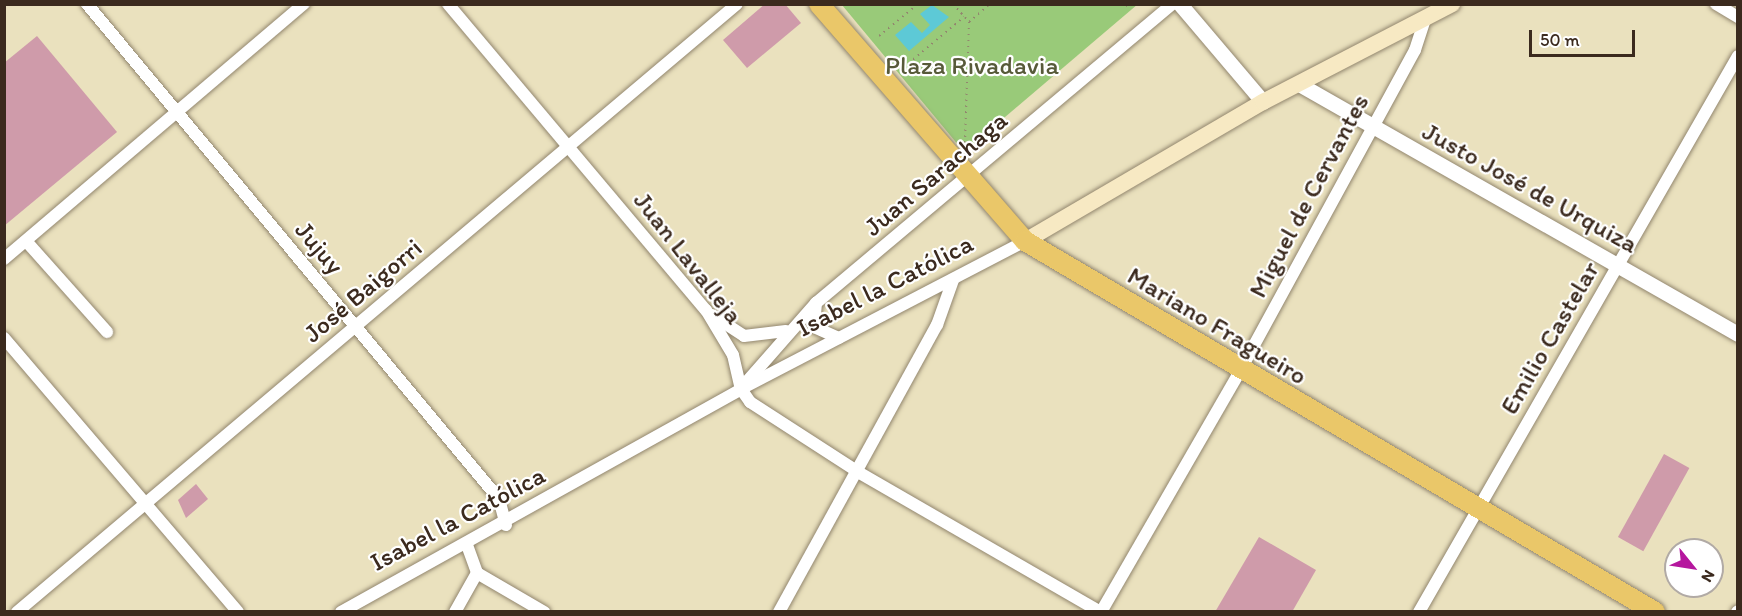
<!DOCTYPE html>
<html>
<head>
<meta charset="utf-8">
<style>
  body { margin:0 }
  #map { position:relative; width:1742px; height:616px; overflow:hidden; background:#eae1be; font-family:Itim,sans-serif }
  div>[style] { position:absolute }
  .green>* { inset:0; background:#99ca79 }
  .water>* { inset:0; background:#5dc9d6 }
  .building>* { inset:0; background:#cf9baa; transform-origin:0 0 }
  .path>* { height:2px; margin-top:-1px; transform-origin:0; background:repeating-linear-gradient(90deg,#92866e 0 1.5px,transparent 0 6px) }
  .roads { filter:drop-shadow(0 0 2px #92866e) drop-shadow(0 0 2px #92866e) }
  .minor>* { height:12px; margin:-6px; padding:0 6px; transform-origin:6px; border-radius:6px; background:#fff }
  .tertiary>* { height:15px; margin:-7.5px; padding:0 7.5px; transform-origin:7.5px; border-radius:7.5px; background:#fff }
  .secondary>* { height:16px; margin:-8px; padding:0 8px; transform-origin:8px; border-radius:8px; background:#f7e9c3 }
  .primary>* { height:20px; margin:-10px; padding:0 10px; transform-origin:10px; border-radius:10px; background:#eac769 }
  span { translate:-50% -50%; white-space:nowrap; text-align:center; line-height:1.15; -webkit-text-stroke:4.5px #fff; paint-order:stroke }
  .park-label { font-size:26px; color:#575a39 }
  .street-label { font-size:26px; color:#3b2a1e }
  .frame { position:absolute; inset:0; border:6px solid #3b2a1e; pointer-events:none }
  .north { position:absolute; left:1664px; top:538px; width:60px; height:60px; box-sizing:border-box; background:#fff; border:2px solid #b1aaa5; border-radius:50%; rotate:120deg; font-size:16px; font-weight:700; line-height:24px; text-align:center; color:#3b2a1e }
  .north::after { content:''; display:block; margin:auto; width:21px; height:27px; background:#b5179e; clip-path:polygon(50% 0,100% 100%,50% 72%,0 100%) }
  .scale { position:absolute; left:1529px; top:30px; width:106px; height:27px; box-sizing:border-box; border:3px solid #3b2a1e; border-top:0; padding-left:8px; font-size:18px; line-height:21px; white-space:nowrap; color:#3b2a1e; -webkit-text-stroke:4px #fff; paint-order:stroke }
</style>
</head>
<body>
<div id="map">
  <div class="green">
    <div style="clip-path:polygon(1138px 4px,964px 152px,842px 5px)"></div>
  </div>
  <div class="water">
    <div style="clip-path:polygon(932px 5px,949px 17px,909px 51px,895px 35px,911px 22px,922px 33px,930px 25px,920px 14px)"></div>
  </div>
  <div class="building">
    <div style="clip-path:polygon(765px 4px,785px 4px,801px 23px,747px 68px,723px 40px)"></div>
    <div style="clip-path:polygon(37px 36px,117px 132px,4px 226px,4px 63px)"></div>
    <div style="left:1664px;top:454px;width:29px;height:95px;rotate:29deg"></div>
    <div style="clip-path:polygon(196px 484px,208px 499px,186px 518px,178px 500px)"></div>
    <div style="clip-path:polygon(1259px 537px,1316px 570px,1292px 612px,1215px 612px)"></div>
  </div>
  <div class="path">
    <div style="left:953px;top:4px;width:24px;rotate:48deg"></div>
    <div style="left:1120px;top:4px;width:8px;rotate:14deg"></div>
    <div style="left:879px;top:36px;width:50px;rotate:-39.4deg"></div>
    <div style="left:904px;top:67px;width:78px;rotate:-39.8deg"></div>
    <div style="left:965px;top:143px;width:121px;rotate:-88.1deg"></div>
    <div style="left:969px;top:22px;width:28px;rotate:-41deg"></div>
  </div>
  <div class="roads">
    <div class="minor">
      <div style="left:87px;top:4px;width:644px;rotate:50.23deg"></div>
      <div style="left:499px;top:499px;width:27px;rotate:75deg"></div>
      <div style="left:448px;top:4px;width:400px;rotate:49.9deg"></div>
      <div style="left:706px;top:310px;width:52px;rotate:59deg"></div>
      <div style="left:733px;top:355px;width:35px;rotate:77deg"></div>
      <div style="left:741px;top:389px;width:16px;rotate:55deg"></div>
      <div style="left:750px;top:402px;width:129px;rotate:32.9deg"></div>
      <div style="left:858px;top:472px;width:280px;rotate:30deg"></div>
      <div style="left:1716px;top:4px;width:26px;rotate:31deg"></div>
      <div style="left:26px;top:241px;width:122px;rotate:48.3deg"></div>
      <div style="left:4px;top:259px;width:394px;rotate:-40.4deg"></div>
      <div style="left:816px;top:303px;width:24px;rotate:95deg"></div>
      <div style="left:814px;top:327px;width:27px;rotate:24deg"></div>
      <div style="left:712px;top:315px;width:38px;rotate:33deg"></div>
      <div style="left:744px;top:336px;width:42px;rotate:-6.8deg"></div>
      <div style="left:4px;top:338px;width:360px;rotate:49.5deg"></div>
      <div style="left:743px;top:386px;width:111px;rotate:-48.7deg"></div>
      <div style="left:816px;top:303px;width:465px;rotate:-40deg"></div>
      <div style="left:467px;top:545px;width:30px;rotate:70deg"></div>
      <div style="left:477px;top:573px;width:78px;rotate:30.2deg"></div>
      <div style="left:17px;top:612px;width:942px;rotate:-40.18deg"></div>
      <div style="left:341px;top:612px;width:458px;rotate:-29.1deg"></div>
      <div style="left:741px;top:389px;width:320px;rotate:-27.5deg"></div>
      <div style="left:455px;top:612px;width:45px;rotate:-60.6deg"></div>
      <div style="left:779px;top:612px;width:328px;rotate:-61.2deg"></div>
      <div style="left:937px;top:325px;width:48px;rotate:-70.4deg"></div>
      <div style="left:1101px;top:612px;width:278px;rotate:-60deg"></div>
      <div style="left:1240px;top:371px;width:366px;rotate:-61.4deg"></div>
      <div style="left:1415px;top:50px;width:33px;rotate:-72deg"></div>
      <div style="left:1419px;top:612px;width:641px;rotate:-60.16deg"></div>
      <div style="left:1737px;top:612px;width:1px;rotate:-45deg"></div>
    </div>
    <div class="tertiary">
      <div style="left:1180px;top:4px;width:128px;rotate:49.7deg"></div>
      <div style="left:1299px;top:84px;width:505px;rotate:29.66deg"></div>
    </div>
    <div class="secondary">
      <div style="left:1025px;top:241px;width:276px;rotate:-30.3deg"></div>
      <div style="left:1263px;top:102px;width:213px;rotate:-27.4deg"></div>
    </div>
    <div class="primary">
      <div style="left:819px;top:4px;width:314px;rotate:49deg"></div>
      <div style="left:1025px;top:241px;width:731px;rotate:30.49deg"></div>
    </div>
  </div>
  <div class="park-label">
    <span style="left:972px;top:66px">Plaza Rivadavia</span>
  </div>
  <div class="street-label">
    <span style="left:936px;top:174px;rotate:-40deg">Juan Sarachaga</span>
    <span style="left:1530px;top:188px;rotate:29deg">Justo José de Urquiza</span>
    <span style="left:1309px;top:196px;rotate:-62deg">Miguel de Cervantes</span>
    <span style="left:319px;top:248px;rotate:50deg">Jujuy</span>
    <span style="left:688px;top:258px;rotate:52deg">Juan Lavalleja</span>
    <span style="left:885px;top:286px;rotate:-27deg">Isabel la Católica</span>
    <span style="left:363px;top:291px;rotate:-40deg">José Baigorri</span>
    <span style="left:1217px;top:326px;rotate:31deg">Mariano Fragueiro</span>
    <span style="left:1550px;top:338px;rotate:-60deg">Emilio Castelar</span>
    <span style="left:458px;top:519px;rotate:-28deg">Isabel la Católica</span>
  </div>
  <div class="frame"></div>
  <div class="north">N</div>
  <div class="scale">50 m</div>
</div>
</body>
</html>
